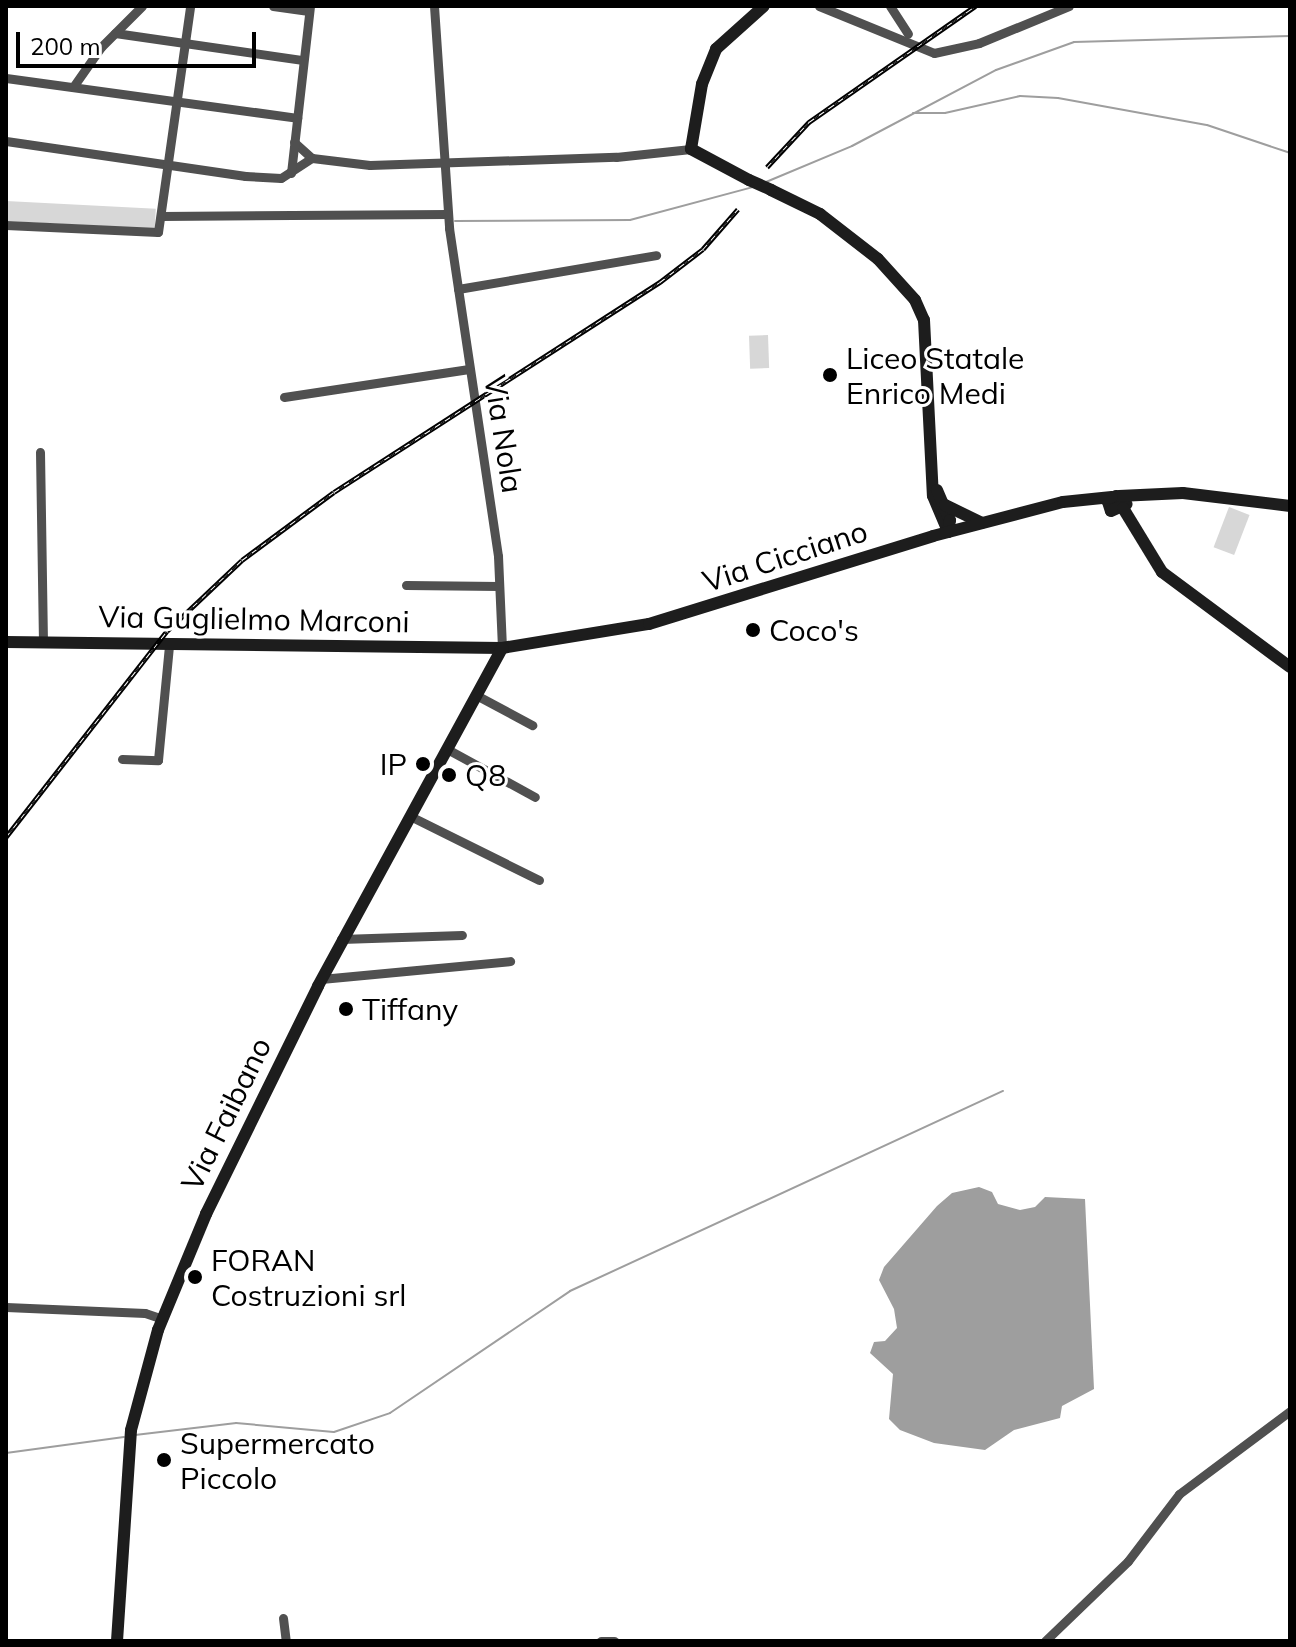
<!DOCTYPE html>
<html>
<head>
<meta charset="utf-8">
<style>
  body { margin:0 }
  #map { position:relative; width:1296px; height:1647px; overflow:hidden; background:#fff; font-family:Mulish,sans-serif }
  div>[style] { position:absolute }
  .green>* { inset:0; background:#d7d7d7; transform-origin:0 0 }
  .water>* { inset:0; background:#9e9e9e }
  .stream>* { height:2px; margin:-1px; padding:0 1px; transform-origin:1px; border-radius:1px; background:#9e9e9e }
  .street>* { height:9px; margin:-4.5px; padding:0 4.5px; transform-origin:4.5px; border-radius:4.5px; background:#505050 }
  .secondary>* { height:12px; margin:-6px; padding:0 6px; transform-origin:6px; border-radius:6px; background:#1d1d1d }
  .rail>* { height:5px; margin-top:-2.5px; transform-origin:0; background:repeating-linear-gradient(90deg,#fff 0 6px,#000 0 12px); box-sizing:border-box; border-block:2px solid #000 }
  .secondary-bridge>* { height:12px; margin:-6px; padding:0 6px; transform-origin:6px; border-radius:6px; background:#1d1d1d }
  .dots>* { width:22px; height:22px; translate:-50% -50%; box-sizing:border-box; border:4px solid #fff; border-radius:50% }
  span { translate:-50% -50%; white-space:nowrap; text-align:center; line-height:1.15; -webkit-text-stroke:6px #fff; paint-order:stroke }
  .poi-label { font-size:30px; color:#000 }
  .left { translate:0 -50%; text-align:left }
  .right { translate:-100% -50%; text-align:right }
  .street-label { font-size:30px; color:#000 }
  .frame { position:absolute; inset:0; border:8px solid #000; pointer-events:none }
  .scale { position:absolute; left:16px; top:32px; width:240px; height:36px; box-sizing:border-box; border:4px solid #000; border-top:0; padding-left:10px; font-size:24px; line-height:28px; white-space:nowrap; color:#000; -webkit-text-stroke:6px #fff; paint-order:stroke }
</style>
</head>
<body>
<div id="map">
  <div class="green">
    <div style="left:6px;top:201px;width:150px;height:20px;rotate:3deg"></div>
    <div style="left:768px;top:335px;width:33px;height:19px;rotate:88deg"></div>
    <div style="left:1229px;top:507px;width:22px;height:43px;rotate:21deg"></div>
  </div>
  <div class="water">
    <div style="clip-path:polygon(979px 1187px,992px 1192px,998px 1204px,1020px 1210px,1035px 1207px,1045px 1197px,1085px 1199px,1094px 1389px,1062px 1406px,1060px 1418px,1014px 1430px,985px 1450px,934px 1443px,900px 1430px,889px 1419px,893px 1374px,870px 1353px,874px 1342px,885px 1341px,897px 1328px,894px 1309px,879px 1280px,884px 1267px,937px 1206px,952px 1193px)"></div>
  </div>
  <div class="stream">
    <div style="left:913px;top:113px;width:32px"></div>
    <div style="left:945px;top:113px;width:77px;rotate:-12.8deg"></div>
    <div style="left:1020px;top:96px;width:38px;rotate:3deg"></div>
    <div style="left:1058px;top:98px;width:151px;rotate:10.3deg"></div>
    <div style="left:1207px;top:125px;width:88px;rotate:18.6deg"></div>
    <div style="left:766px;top:182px;width:93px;rotate:-22.7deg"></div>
    <div style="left:852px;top:146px;width:163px;rotate:-27.8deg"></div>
    <div style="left:996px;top:70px;width:83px;rotate:-19.7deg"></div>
    <div style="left:1074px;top:42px;width:216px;rotate:-1.6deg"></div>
    <div style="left:455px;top:221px;width:175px;rotate:-0.3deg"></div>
    <div style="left:630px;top:220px;width:127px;rotate:-15deg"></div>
    <div style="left:135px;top:1435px;width:102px;rotate:-6.8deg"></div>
    <div style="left:236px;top:1423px;width:98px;rotate:5.2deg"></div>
    <div style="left:334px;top:1432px;width:59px;rotate:-18.7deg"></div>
    <div style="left:390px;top:1413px;width:217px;rotate:-34.1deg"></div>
    <div style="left:570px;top:1291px;width:477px;rotate:-24.8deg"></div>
    <div style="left:6px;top:1453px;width:119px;rotate:-7.7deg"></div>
  </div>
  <div class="street">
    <div style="left:273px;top:6px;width:36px;rotate:8deg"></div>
    <div style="left:434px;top:6px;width:223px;rotate:86.1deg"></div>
    <div style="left:449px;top:228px;width:332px;rotate:81.5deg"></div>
    <div style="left:498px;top:556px;width:92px;rotate:87.5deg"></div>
    <div style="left:819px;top:6px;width:124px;rotate:22.2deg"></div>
    <div style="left:934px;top:53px;width:46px;rotate:-12.5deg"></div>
    <div style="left:979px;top:43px;width:97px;rotate:-22.3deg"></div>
    <div style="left:890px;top:6px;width:33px;rotate:57deg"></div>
    <div style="left:115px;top:33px;width:190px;rotate:8.2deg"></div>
    <div style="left:6px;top:78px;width:294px;rotate:7.8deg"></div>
    <div style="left:73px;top:87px;width:49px;rotate:-55deg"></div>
    <div style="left:101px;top:47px;width:58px;rotate:-45deg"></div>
    <div style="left:6px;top:141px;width:242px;rotate:8.3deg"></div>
    <div style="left:245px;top:176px;width:36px;rotate:3deg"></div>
    <div style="left:281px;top:178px;width:37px;rotate:-33deg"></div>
    <div style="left:294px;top:142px;width:24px;rotate:42deg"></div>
    <div style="left:312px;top:158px;width:58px;rotate:6.9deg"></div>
    <div style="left:370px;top:165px;width:246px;rotate:-1.9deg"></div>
    <div style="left:616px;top:157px;width:75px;rotate:-6.1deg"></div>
    <div style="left:291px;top:173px;width:168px;rotate:-83.5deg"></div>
    <div style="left:161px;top:216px;width:287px;rotate:-0.4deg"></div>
    <div style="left:6px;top:225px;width:152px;rotate:2.6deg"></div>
    <div style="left:158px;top:232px;width:228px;rotate:-81.9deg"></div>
    <div style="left:458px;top:289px;width:201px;rotate:-9.7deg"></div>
    <div style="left:284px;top:397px;width:187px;rotate:-8.6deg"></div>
    <div style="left:40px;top:452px;width:190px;rotate:89.1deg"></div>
    <div style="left:406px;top:585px;width:93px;rotate:0.6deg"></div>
    <div style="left:476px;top:695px;width:64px;rotate:28.2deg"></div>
    <div style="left:447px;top:749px;width:100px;rotate:28.6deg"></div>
    <div style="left:122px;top:759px;width:36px;rotate:2deg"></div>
    <div style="left:158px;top:760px;width:115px;rotate:-84.5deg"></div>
    <div style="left:410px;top:816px;width:144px;rotate:26.4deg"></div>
    <div style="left:341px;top:939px;width:121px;rotate:-1.9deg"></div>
    <div style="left:321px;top:979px;width:190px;rotate:-5.4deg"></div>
    <div style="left:6px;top:1307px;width:139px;rotate:2.5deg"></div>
    <div style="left:145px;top:1313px;width:18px;rotate:19deg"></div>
    <div style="left:283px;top:1618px;width:23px;rotate:83deg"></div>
    <div style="left:601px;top:1641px;width:13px"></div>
    <div style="left:1045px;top:1641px;width:115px;rotate:-43.9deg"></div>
    <div style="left:1128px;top:1561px;width:84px;rotate:-52.7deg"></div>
    <div style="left:1179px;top:1494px;width:139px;rotate:-36.8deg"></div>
  </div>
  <div class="secondary">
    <div style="left:749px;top:180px;width:66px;rotate:-151.9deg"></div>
    <div style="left:691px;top:149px;width:66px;rotate:-80.4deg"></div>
    <div style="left:702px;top:84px;width:38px;rotate:-68deg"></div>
    <div style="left:716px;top:49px;width:64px;rotate:-41.9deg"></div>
    <div style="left:771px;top:190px;width:55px;rotate:26.1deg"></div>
    <div style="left:820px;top:214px;width:73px;rotate:37.8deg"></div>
    <div style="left:878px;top:259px;width:55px;rotate:47.9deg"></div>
    <div style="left:915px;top:300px;width:22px;rotate:66deg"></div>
    <div style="left:924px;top:320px;width:176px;rotate:87.1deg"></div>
    <div style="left:933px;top:496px;width:39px;rotate:67deg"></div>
    <div style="left:937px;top:490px;width:33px;rotate:67deg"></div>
    <div style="left:950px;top:520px;width:12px;rotate:99deg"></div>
    <div style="left:1116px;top:496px;width:10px;rotate:143deg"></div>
    <div style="left:1108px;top:502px;width:9px;rotate:72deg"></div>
    <div style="left:1111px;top:511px;width:17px;rotate:-24deg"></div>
    <div style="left:1119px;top:496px;width:64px;rotate:-2.7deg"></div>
    <div style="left:1183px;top:493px;width:108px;rotate:6.9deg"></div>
    <div style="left:945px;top:505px;width:41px;rotate:25.9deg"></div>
    <div style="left:1123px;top:508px;width:75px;rotate:58.6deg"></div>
    <div style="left:1162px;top:572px;width:159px;rotate:36.6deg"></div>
    <div style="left:6px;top:642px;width:496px;rotate:0.7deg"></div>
    <div style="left:502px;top:648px;width:149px;rotate:-9.3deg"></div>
    <div style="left:649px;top:624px;width:297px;rotate:-17.2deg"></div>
    <div style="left:933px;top:536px;width:134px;rotate:-14.7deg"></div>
    <div style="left:1063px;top:502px;width:49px;rotate:-5.8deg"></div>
    <div style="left:117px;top:1641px;width:211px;rotate:-86.2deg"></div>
    <div style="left:131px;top:1430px;width:104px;rotate:-74.9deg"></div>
    <div style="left:158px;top:1330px;width:126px;rotate:-67.5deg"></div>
    <div style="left:206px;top:1214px;width:254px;rotate:-63.8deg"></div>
    <div style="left:318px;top:986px;width:385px;rotate:-61.4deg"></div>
  </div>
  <div class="rail">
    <div style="left:767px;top:167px;width:62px;rotate:-47deg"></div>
    <div style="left:809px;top:122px;width:203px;rotate:-34.9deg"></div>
    <div style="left:6px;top:837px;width:261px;rotate:-52deg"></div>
    <div style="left:167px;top:631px;width:103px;rotate:-43.4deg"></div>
    <div style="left:242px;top:560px;width:114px;rotate:-36.5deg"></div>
    <div style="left:334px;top:492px;width:388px;rotate:-32.8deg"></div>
    <div style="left:660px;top:282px;width:54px;rotate:-37.5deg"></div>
    <div style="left:703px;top:249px;width:53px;rotate:-48.8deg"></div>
  </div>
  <div class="secondary-bridge">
    <div style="left:749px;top:180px;width:24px;rotate:24deg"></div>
  </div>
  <div class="dots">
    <div style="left:830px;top:375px;background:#000"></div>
    <div style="left:753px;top:630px;background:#000"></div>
    <div style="left:423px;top:764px;background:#000"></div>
    <div style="left:449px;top:775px;background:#000"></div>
    <div style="left:346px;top:1009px;background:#000"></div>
    <div style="left:195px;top:1277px;background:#000"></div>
    <div style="left:164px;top:1460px;background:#000"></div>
  </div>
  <div class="poi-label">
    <span class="left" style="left:846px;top:375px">Liceo Statale<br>Enrico Medi</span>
    <span class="left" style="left:769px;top:630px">Coco's</span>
    <span class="right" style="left:407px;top:764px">IP</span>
    <span class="left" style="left:465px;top:775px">Q8</span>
    <span class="left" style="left:362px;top:1009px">Tiffany</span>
    <span class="left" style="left:211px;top:1277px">FORAN<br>Costruzioni srl</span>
    <span class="left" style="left:180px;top:1460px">Supermercato<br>Piccolo</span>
  </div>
  <div class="street-label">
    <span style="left:504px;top:434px;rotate:81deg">Via Nola</span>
    <span style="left:785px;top:556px;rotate:-18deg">Via Cicciano</span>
    <span style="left:254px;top:619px;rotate:1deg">Via Guglielmo Marconi</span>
    <span style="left:226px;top:1114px;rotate:-64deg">Via Faibano</span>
  </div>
  <div class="frame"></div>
  <div class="scale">200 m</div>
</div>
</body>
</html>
